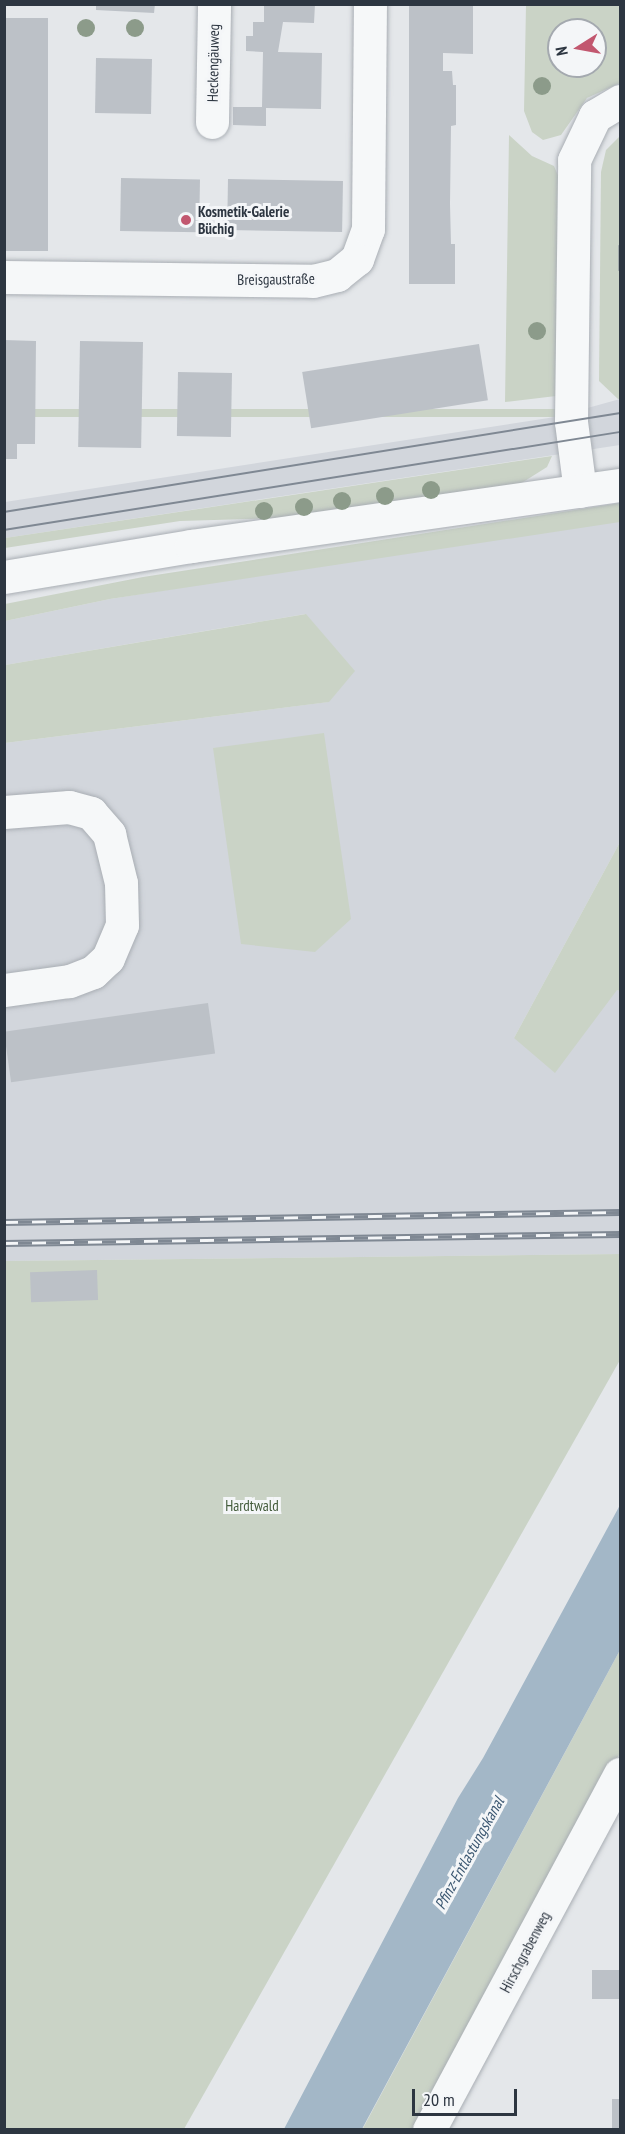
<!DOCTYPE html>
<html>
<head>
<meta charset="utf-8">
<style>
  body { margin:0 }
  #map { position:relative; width:625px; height:2134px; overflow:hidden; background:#e4e7ea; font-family:"PT Sans Narrow",sans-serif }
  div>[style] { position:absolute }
  .built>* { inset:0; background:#d2d6dc }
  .green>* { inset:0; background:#cad3c6; transform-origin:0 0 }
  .water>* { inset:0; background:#a3b7c7 }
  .building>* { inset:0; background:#bcc1c7; transform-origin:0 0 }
  .roads { filter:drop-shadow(0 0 2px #a9aeb4) drop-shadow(0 0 2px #a9aeb4) }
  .minor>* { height:33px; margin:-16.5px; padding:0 16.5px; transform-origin:16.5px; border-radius:16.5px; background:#f6f8f9 }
  .tram>* { height:1.5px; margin:-0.75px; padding:0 0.75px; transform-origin:0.75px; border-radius:0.75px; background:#7f8893 }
  .rail>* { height:7px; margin-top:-3.5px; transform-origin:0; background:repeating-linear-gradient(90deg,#f4f6f8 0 14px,#7f8893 0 28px); box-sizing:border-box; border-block:2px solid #7f8893 }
  .trees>* { width:18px; height:18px; margin:-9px; border-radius:50%; background:#8c9b8a }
  .dots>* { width:16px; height:16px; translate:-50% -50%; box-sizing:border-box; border:3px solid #f4f6f8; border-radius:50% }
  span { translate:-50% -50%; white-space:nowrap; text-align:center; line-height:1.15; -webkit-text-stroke:6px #f4f6f8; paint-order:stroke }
  .street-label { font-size:15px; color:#2d3641 }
  .poi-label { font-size:15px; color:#2d3641; font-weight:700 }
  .left { translate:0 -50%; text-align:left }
  .park-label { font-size:15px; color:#445c3c }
  .water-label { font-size:16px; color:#3b5771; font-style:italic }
  .frame { position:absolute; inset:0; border:6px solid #2d3641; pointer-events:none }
  .north { position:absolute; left:547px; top:18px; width:60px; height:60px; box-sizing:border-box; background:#f4f6f8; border:2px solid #a4a9af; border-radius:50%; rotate:259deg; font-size:16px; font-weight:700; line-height:24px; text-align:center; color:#2d3641 }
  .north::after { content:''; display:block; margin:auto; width:21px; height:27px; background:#c2576f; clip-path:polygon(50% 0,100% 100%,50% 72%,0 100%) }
  .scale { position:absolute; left:412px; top:2089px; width:105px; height:27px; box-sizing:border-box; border:3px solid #2d3641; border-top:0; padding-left:8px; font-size:18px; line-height:21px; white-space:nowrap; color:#2d3641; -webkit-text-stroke:4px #f4f6f8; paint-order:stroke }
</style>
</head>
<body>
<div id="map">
  <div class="built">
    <div style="clip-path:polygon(620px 399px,620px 445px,5px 538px,5px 502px,555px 417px)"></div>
    <div style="clip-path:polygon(620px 517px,620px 842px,514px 1038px,617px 990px,620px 991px,620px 1254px,5px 1261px,5px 743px,328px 702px,305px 614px,5px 665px,5px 621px,110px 599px)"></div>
  </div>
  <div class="green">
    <div style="clip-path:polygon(evenodd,526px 5px,620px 5px,620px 83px,587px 98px,561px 135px,543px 140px,532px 132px,524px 111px,526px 5px,559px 30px,595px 30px,595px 66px,559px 66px,559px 30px)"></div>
    <div style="clip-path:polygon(509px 135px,532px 156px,554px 166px,559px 178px,556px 396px,505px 402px)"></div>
    <div style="clip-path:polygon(620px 136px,620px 399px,618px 399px,599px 381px,601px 172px,606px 150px)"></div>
    <div style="left:555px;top:409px;width:8px;height:557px;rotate:90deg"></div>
    <div style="clip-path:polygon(552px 456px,547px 467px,520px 484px,277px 518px,180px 521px,5px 548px,5px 538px)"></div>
    <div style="clip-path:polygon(620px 503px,620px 522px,110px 599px,5px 621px,5px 604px,143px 577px)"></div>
    <div style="clip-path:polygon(306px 614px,355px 671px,329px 702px,5px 743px,5px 665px)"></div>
    <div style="clip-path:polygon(324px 733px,351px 919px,315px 952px,241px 944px,213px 748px)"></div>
    <div style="clip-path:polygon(620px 842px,620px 991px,617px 990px,555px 1073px,514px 1038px)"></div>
    <div style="clip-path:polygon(620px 1254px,620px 1360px,184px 2129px,5px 2129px,4px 1261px)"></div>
    <div style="clip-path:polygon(620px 1650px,620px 1753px,420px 2129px,362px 2130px)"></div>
  </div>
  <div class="water">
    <div style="clip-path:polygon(620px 1505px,620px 1650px,362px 2129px,284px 2129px,458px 1798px,483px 1758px)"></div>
  </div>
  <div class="building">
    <div style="clip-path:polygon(96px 4px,155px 4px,154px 13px,96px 10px)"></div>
    <div style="clip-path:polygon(264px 4px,315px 4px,314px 23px,283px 22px,278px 52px,322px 53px,321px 109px,266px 108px,266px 126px,233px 125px,233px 107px,262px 107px,263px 52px,246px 51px,246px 36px,253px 36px,253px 22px,264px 22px)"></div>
    <div style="clip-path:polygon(409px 4px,473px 4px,473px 54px,443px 53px,443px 71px,452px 71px,453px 85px,456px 85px,456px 125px,451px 126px,450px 204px,451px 244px,455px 244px,455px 284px,409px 284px)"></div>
    <div style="left:4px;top:18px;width:44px;height:233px"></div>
    <div style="left:96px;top:58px;width:56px;height:55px;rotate:1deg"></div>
    <div style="left:121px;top:178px;width:79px;height:53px;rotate:1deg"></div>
    <div style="left:228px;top:179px;width:115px;height:51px;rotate:1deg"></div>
    <div style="clip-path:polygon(4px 340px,36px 341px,35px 444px,17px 444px,17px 459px,4px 459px)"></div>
    <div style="left:80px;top:341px;width:63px;height:106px;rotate:1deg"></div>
    <div style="left:479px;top:344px;width:57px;height:179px;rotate:81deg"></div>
    <div style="left:178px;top:372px;width:54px;height:64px;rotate:1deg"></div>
    <div style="left:208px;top:1003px;width:51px;height:206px;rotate:82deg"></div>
    <div style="left:97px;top:1270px;width:30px;height:67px;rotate:88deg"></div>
    <div style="left:592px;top:1970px;width:28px;height:29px"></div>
    <div style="left:612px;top:2099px;width:8px;height:31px"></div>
  </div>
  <div class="roads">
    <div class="minor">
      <div style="left:212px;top:122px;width:118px;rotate:-89deg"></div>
      <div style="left:4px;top:277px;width:309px;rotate:0.7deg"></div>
      <div style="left:313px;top:281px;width:25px;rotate:-14deg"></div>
      <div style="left:337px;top:275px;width:26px;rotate:-39deg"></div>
      <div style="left:357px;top:259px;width:32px;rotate:-70deg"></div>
      <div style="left:368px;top:229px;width:225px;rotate:-89.5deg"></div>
      <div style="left:580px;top:491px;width:70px;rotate:-97.4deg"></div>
      <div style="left:571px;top:422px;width:262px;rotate:-89.3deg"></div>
      <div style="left:574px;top:160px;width:49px;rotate:-64.5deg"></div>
      <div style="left:595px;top:116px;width:29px;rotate:-31deg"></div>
      <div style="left:4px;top:577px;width:190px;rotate:-9.4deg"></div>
      <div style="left:191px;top:546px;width:433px;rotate:-8.1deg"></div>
      <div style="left:4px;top:812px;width:65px;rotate:-4.4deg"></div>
      <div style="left:69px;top:807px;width:23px;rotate:15deg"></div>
      <div style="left:91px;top:813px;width:28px;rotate:49deg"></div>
      <div style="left:109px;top:834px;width:50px;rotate:76.2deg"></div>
      <div style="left:121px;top:883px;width:42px;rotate:88.6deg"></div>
      <div style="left:122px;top:925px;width:36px;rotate:113deg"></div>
      <div style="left:108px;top:958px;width:21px;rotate:137deg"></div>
      <div style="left:93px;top:972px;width:26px;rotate:159deg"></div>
      <div style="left:69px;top:981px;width:66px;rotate:172.1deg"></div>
      <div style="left:429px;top:2130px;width:404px;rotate:-61.8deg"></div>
    </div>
  </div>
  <div class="tram">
    <div style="left:620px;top:246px;width:24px;rotate:90deg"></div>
    <div style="left:4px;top:512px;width:624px;rotate:-9.13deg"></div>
    <div style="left:4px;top:530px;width:624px;rotate:-9.04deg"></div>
  </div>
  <div class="rail">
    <div style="left:4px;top:1222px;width:616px;rotate:-0.93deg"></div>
    <div style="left:4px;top:1243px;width:616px;rotate:-0.84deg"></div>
  </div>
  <div class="trees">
    <div style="left:86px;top:28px"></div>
    <div style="left:135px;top:28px"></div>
    <div style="left:542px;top:86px"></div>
    <div style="left:537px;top:331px"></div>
    <div style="left:431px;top:490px"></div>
    <div style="left:385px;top:496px"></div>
    <div style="left:342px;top:501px"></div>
    <div style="left:304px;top:507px"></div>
    <div style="left:264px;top:511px"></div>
  </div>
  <div class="dots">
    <div style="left:186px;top:220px;background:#c2576f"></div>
  </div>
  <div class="street-label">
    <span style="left:213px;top:63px;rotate:-89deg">Heckengäuweg</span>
    <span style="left:276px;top:279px;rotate:-1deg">Breisgaustraße</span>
    <span style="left:525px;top:1952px;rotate:-62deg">Hirschgrabenweg</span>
  </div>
  <div class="poi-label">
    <span class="left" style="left:198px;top:220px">Kosmetik-Galerie<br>Büchig</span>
  </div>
  <div class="park-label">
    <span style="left:252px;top:1506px">Hardtwald</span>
  </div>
  <div class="water-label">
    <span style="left:469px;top:1853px;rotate:-61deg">Pfinz-Entlastungskanal</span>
  </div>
  <div class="frame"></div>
  <div class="north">N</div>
  <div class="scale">20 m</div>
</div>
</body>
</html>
